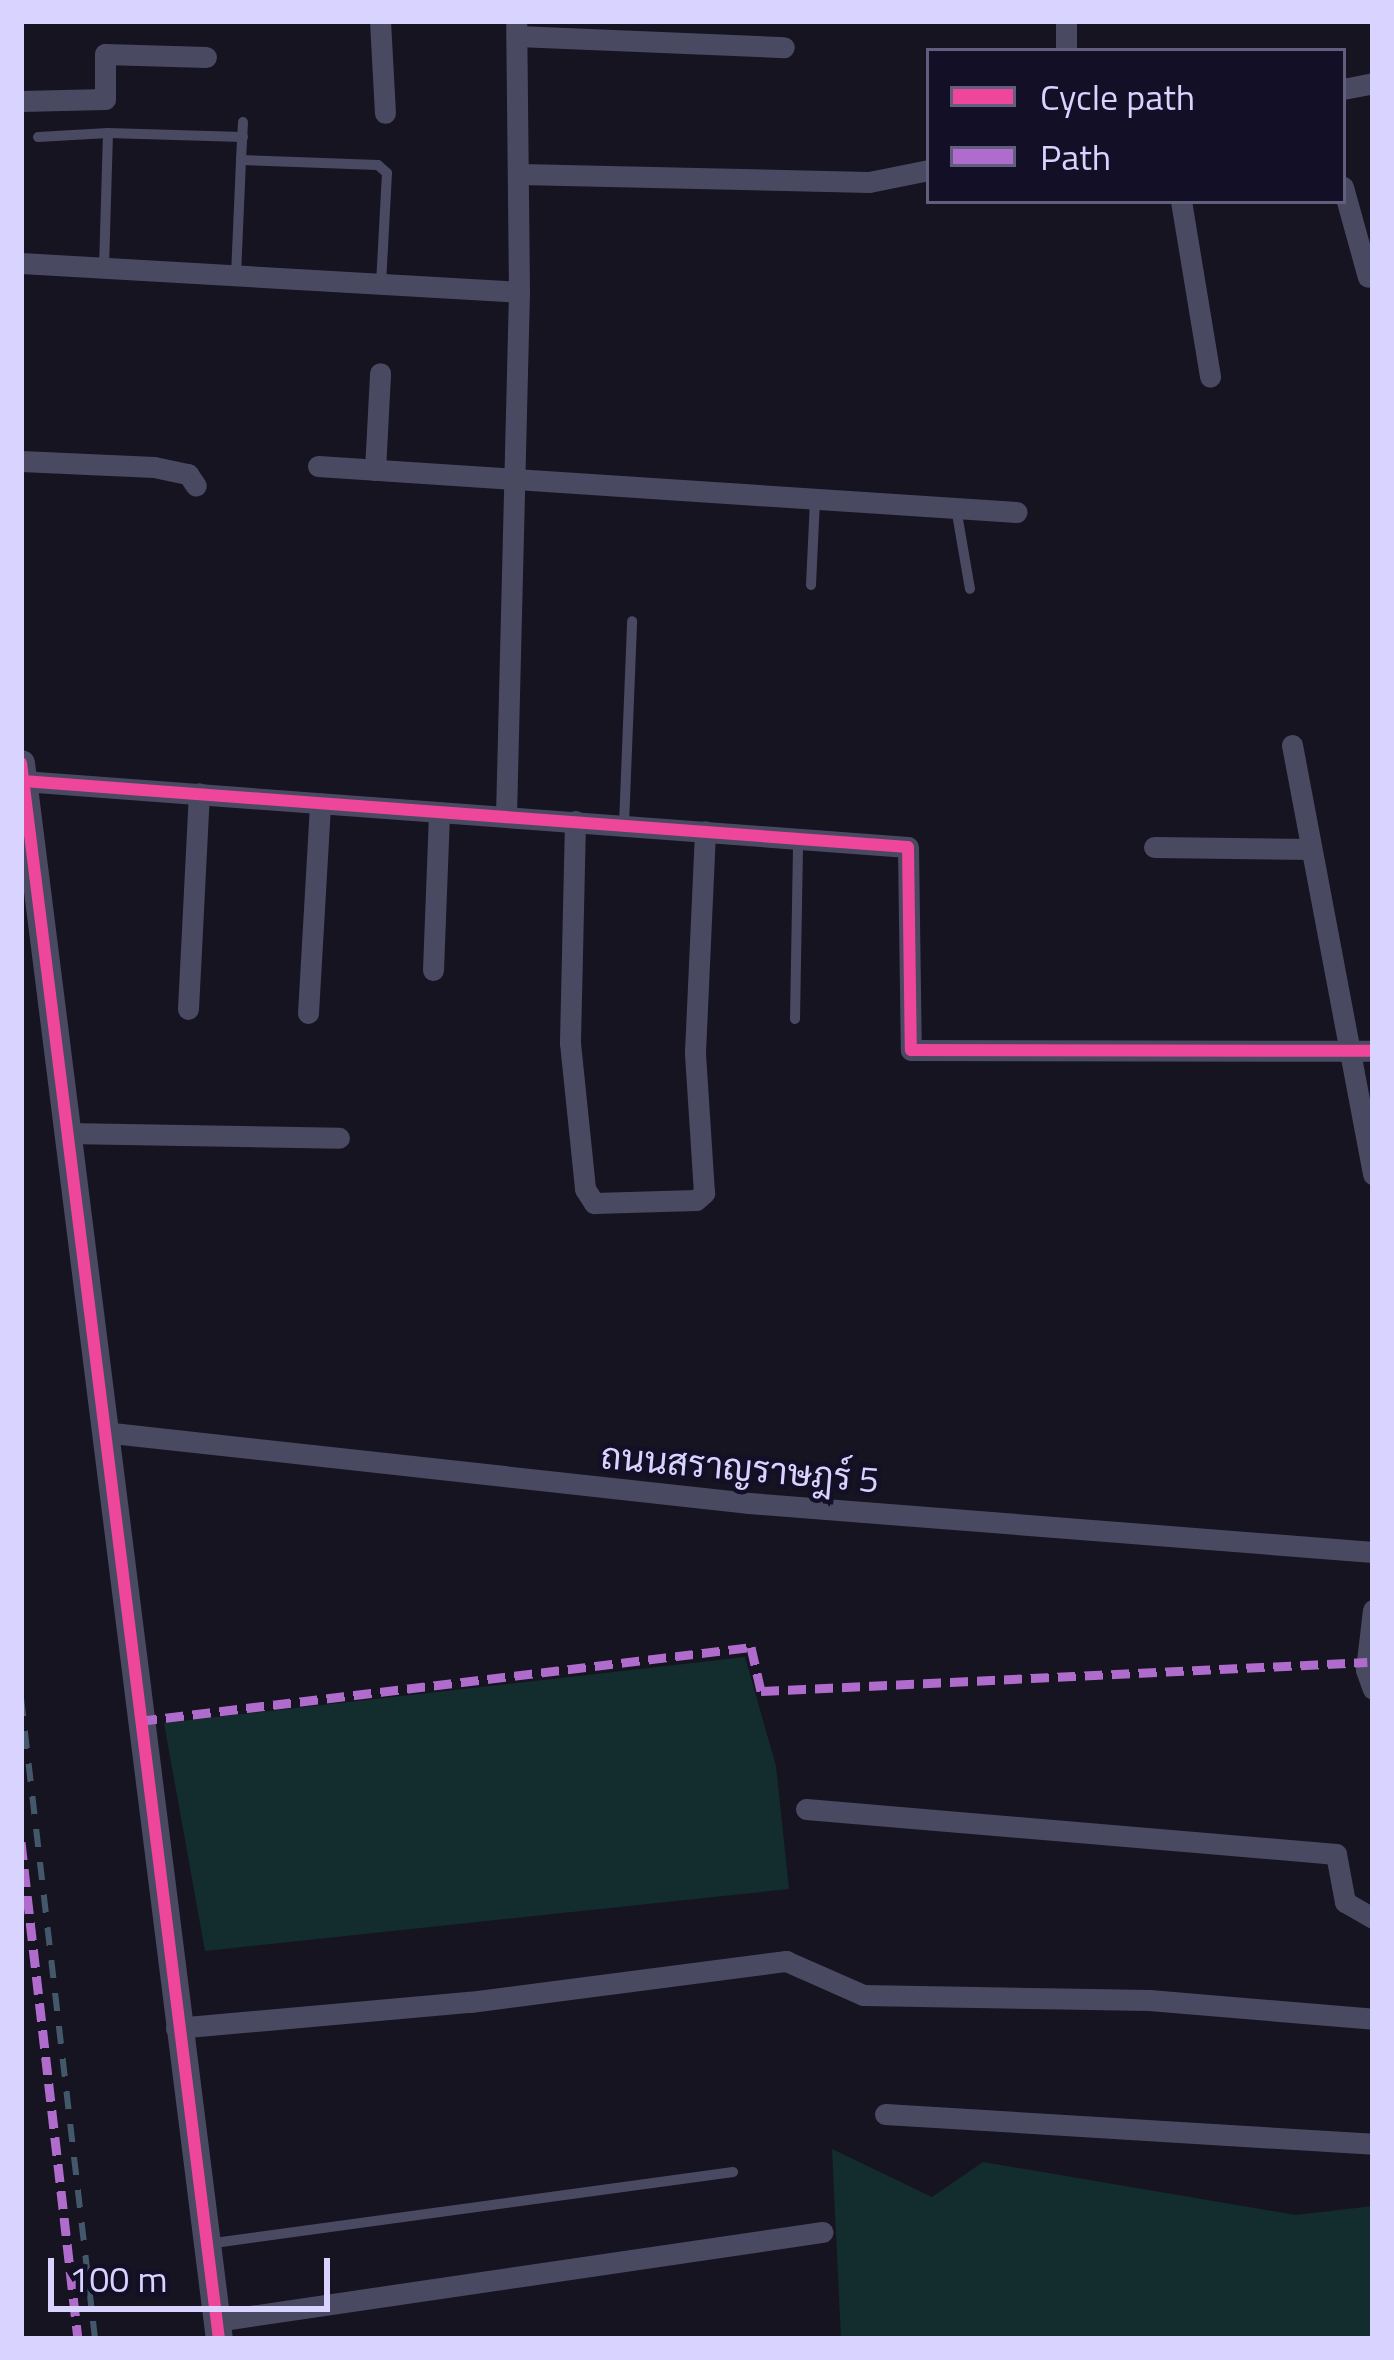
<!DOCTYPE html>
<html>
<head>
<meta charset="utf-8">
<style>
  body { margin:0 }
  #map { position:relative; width:1394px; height:2360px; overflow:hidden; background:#161421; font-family:"Titillium Web",Sarabun,sans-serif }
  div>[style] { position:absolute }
  .green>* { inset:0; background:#132c2d }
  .service>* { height:10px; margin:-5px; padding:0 5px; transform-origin:5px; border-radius:5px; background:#4a4962 }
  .minor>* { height:21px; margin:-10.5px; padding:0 10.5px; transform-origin:10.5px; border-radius:10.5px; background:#4a4962 }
  .tertiary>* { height:27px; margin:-13.5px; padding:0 13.5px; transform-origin:13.5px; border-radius:13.5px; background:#4a4962 }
  .rail>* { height:6px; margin-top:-3px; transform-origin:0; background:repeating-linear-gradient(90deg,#43596b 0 18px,transparent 0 33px) }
  .quiet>* { height:9px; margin-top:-4.5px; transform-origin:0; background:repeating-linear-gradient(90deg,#b06ccc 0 18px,transparent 0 27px) }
  .cycleway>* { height:12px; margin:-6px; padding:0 6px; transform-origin:6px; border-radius:6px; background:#ed469a }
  span { translate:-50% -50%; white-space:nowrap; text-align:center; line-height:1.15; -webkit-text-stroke:9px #130f26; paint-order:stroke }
  .street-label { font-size:36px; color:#d9d4ff }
  .frame { position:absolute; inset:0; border:24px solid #d9d4ff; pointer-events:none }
  .legend { position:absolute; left:926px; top:48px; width:420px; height:156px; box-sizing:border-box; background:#130f26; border:3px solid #625e7d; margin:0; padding:15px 21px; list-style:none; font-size:36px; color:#d9d4ff }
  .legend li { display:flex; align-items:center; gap:24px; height:60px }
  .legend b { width:60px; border:3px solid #625e7d }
  .scale { position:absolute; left:48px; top:2258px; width:282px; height:54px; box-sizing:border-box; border:6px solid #d9d4ff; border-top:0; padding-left:15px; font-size:36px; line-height:42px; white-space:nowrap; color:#d9d4ff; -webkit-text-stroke:9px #130f26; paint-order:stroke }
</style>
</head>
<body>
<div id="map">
  <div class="green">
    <div style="clip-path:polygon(745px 1657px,776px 1766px,789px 1889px,205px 1951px,164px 1723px)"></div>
    <div style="clip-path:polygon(832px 2149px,932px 2197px,983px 2162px,1296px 2215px,1373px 2206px,1373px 2339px,841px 2339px)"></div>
  </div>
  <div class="service">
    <div style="left:108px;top:133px;width:135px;rotate:1.7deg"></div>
    <div style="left:38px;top:137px;width:70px;rotate:-3.3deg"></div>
    <div style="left:108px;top:133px;width:136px;rotate:91.7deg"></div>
    <div style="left:241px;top:160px;width:38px;rotate:-87deg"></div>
    <div style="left:236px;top:275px;width:115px;rotate:-87.5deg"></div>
    <div style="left:241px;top:160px;width:137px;rotate:2.1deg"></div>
    <div style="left:378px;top:165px;width:12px;rotate:42deg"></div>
    <div style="left:387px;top:173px;width:112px;rotate:93.1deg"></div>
    <div style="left:956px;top:508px;width:82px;rotate:80.2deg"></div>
    <div style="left:811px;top:585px;width:85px;rotate:-87.3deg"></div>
    <div style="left:624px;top:824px;width:203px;rotate:-87.7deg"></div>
    <div style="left:795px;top:1019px;width:180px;rotate:-89deg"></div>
    <div style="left:207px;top:2244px;width:531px;rotate:-7.79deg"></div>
  </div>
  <div class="minor">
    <div style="left:380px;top:21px;width:92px;rotate:86.9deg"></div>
    <div style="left:1066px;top:21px;width:30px;rotate:90deg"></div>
    <div style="left:517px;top:36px;width:267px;rotate:2.4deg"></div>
    <div style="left:1343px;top:89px;width:31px;rotate:-11deg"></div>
    <div style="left:21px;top:101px;width:84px;rotate:-1.4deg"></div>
    <div style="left:105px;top:99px;width:45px;rotate:-90deg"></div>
    <div style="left:105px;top:54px;width:101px;rotate:1.7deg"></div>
    <div style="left:520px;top:174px;width:349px;rotate:1.3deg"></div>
    <div style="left:869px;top:182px;width:61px;rotate:-11.3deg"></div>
    <div style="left:1343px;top:187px;width:93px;rotate:74.5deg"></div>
    <div style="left:1181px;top:201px;width:178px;rotate:80.6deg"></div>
    <div style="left:21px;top:263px;width:499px;rotate:3.3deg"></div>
    <div style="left:21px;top:461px;width:133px;rotate:2.6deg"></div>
    <div style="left:154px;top:467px;width:35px;rotate:12deg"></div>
    <div style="left:188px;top:474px;width:14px;rotate:56deg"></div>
    <div style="left:318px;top:466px;width:700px;rotate:3.77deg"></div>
    <div style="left:375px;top:470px;width:97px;rotate:-87deg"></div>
    <div style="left:1292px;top:745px;width:437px;rotate:79.3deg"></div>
    <div style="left:23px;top:781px;width:887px;rotate:4.27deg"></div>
    <div style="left:908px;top:847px;width:203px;rotate:89.2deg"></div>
    <div style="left:911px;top:1050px;width:462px;rotate:0.1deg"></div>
    <div style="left:506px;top:816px;width:524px;rotate:-88.58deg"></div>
    <div style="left:519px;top:292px;width:271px;rotate:-90.6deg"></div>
    <div style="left:575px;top:821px;width:222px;rotate:91.3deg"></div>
    <div style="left:570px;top:1043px;width:147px;rotate:84.1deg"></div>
    <div style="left:585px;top:1189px;width:17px;rotate:57deg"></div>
    <div style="left:594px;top:1203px;width:102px;rotate:-1.7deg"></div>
    <div style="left:696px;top:1200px;width:11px;rotate:-41deg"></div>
    <div style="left:704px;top:1193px;width:141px;rotate:-93.7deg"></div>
    <div style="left:695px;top:1052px;width:221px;rotate:-87.4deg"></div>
    <div style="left:1154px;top:847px;width:157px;rotate:0.7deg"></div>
    <div style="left:433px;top:970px;width:158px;rotate:-87.8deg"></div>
    <div style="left:188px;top:1009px;width:216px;rotate:-87.1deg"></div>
    <div style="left:308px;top:1013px;width:210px;rotate:-86.7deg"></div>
    <div style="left:66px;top:1133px;width:273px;rotate:1deg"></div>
    <div style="left:103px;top:1432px;width:650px;rotate:6.27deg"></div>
    <div style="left:749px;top:1503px;width:626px;rotate:4.49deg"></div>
    <div style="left:1373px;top:1610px;width:60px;rotate:96.7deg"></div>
    <div style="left:1366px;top:1670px;width:20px;rotate:70deg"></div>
    <div style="left:806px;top:1809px;width:532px;rotate:4.85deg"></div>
    <div style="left:1336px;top:1854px;width:49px;rotate:79.4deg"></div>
    <div style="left:1345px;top:1902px;width:32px;rotate:30deg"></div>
    <div style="left:176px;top:2028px;width:295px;rotate:-5.1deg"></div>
    <div style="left:470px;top:2002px;width:319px;rotate:-7.4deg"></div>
    <div style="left:786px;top:1961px;width:84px;rotate:23.8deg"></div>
    <div style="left:863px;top:1995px;width:286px;rotate:1deg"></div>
    <div style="left:1149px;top:2000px;width:225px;rotate:4.8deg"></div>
    <div style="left:885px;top:2114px;width:489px;rotate:3.5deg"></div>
    <div style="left:216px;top:2321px;width:613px;rotate:-8.35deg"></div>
  </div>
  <div class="tertiary">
    <div style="left:21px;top:763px;width:1588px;rotate:82.84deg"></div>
  </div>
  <div class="rail">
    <div style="left:21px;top:1698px;width:645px;rotate:83.41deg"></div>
  </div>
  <div class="quiet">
    <div style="left:139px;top:1721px;width:616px;rotate:-6.89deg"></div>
    <div style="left:751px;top:1647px;width:45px;rotate:77.2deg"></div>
    <div style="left:761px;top:1691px;width:607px;rotate:-2.74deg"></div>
    <div style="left:21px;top:1842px;width:500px;rotate:83.46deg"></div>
  </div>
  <div class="cycleway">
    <div style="left:21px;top:763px;width:1588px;rotate:82.84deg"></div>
    <div style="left:23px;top:781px;width:887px;rotate:4.27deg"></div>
    <div style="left:908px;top:847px;width:203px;rotate:89.2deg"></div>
    <div style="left:911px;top:1050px;width:462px;rotate:0.1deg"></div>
  </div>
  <div class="street-label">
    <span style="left:740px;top:1467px;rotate:5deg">ถนนสราญราษฎร์ 5</span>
  </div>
  <div class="frame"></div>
  <ul class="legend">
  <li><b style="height:15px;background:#ed469a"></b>Cycle path</li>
  <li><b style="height:15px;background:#b06ccc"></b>Path</li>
  </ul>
  <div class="scale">100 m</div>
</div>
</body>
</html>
